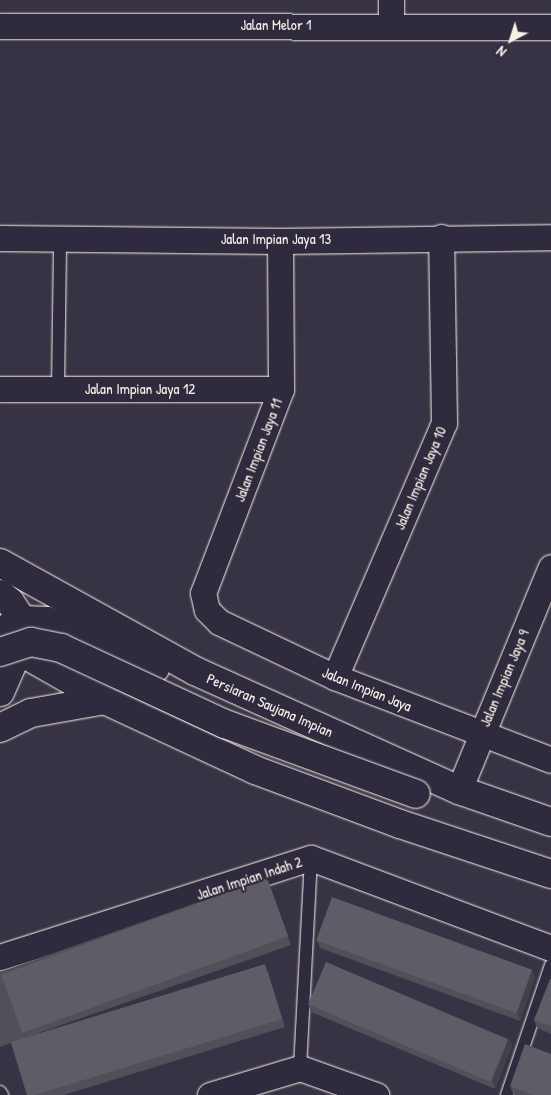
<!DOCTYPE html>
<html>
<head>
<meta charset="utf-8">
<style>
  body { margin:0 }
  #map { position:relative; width:551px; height:1095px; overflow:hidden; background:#373244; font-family:"Patrick Hand",sans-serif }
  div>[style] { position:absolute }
  .roads { filter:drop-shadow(0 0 1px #f4f1e8) drop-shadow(0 0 1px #f4f1e8) }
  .service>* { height:12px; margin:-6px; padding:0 6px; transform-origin:6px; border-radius:6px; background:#2f2a3d }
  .minor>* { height:25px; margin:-12.5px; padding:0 12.5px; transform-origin:12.5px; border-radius:12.5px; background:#2f2a3d }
  .tertiary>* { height:28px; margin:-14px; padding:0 14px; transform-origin:14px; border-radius:14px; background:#2f2a3d }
  .trunk>* { height:28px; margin:-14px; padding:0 14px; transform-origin:14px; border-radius:14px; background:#2f2a3d }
  .bridges { filter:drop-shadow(0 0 1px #f4f1e8) drop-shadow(0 0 1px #f4f1e8) }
  .trunk-bridge>* { height:28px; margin:-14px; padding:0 14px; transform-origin:14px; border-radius:14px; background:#2f2a3d }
  .wall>* { inset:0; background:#524f59 }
  .shaded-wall>* { inset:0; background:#424048 }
  .building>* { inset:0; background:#5f5c67; transform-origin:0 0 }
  span { translate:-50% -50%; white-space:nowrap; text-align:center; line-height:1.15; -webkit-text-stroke:4.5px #2f2a3d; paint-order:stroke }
  .street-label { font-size:15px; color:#f4f1e8 }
  .north { position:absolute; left:486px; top:15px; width:50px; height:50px; -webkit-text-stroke:4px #2f2a3d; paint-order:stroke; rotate:220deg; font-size:14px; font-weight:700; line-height:20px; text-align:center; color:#f4f1e8 }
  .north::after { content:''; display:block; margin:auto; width:18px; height:22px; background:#f4f1e8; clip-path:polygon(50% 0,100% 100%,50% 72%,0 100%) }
</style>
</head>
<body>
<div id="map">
  <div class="roads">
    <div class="service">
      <div style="left:58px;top:389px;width:151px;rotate:-89.2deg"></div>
      <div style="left:300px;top:1068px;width:210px;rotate:-87deg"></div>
      <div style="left:0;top:1092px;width:4px;rotate:56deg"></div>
      <div style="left:507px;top:1095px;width:137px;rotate:-71.3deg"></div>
    </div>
    <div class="minor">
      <div style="left:391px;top:0;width:24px;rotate:90deg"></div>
      <div style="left:0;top:26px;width:551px;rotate:0.1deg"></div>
      <div style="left:0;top:238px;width:280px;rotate:0.6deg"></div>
      <div style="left:280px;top:241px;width:271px;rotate:-0.8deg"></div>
      <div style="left:280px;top:241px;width:148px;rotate:89.6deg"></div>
      <div style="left:281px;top:389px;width:218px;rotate:110.9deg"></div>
      <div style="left:203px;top:593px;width:17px;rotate:77deg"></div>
      <div style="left:207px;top:610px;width:17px;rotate:45deg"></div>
      <div style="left:219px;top:622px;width:128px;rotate:25.4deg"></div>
      <div style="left:335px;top:677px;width:231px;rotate:21deg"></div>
      <div style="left:0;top:389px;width:281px"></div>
      <div style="left:335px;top:677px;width:276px;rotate:-66.8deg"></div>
      <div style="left:444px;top:423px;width:186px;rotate:-90.9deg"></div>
      <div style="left:459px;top:790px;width:241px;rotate:-67.6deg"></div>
      <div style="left:0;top:957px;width:326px;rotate:-17.7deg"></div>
      <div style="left:311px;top:858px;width:256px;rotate:20.6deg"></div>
      <div style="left:210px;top:1095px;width:94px;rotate:-16.7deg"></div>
      <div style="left:300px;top:1068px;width:81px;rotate:19.6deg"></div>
    </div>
    <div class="tertiary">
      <div style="left:0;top:692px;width:45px;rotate:-66.3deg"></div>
    </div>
    <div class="trunk">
      <div style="left:0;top:563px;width:223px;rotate:29deg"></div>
      <div style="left:195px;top:671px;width:290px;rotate:24.3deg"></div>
      <div style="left:459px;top:790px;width:97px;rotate:19.2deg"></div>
      <div style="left:0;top:594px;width:13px;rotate:39deg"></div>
      <div style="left:10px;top:602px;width:22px;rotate:56deg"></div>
      <div style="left:22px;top:620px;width:18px;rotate:90deg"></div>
      <div style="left:0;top:640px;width:121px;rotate:29.7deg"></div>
      <div style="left:105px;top:700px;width:166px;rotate:25deg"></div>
      <div style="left:255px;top:770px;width:155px;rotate:20.4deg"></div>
      <div style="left:400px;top:824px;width:159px;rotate:18.3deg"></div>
      <div style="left:0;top:640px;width:16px;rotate:-55deg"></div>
      <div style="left:9px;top:627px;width:15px;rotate:-28deg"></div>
      <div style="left:22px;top:620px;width:25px;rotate:2deg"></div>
      <div style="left:47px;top:621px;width:118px;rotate:23.5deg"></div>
      <div style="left:0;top:728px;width:34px;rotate:-26deg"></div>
      <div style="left:31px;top:713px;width:75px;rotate:-10deg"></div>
    </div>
  </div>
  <div class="bridges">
    <div class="trunk-bridge">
      <div style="left:0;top:652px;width:33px;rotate:-18deg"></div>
      <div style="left:31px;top:642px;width:31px;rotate:11deg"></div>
      <div style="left:61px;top:648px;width:181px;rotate:24.9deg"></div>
      <div style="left:225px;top:724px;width:203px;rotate:20.1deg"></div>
    </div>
  </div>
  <div class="wall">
    <div style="clip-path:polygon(267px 878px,291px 945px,30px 1036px,268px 972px,285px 1027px,64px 1095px,27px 1095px,11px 1043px,0 1047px,0 972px)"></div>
    <div style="clip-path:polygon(317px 940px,535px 978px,520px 1021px,320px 948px)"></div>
    <div style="clip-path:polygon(551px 979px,551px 1034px,537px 1028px,534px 1020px)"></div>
    <div style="clip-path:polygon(308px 1004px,512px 1046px,495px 1089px,311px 1012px)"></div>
    <div style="clip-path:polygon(510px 1086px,551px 1095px,515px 1095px,513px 1094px)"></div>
  </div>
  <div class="shaded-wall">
    <div style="clip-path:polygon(532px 970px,535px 978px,520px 1021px,517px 1012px)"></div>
    <div style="clip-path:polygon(509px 1038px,512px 1046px,495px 1089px,492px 1081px)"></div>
  </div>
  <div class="building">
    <div style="left:267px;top:878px;width:62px;height:283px;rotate:70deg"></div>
    <div style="left:332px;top:897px;width:213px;height:46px;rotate:20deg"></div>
    <div style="left:326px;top:962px;width:198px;height:46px;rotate:23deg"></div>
    <div style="clip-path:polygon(265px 964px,282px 1019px,35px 1095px,27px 1095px,11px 1042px)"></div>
    <div style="clip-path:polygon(550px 979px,551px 979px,551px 1026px,534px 1020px)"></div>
    <div style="clip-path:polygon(525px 1044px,551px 1054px,551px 1095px,533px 1095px,510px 1086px)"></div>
  </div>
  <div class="street-label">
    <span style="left:276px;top:25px">Jalan Melor 1</span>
    <span style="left:276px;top:239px">Jalan Impian Jaya 13</span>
    <span style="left:140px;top:389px">Jalan Impian Jaya 12</span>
    <span style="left:258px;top:450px;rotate:-69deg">Jalan Impian Jaya 11</span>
    <span style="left:420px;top:478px;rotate:-67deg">Jalan Impian Jaya 10</span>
    <span style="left:504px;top:678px;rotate:-67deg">Jalan Impian Jaya 9</span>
    <span style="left:367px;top:689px;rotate:22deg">Jalan Impian Jaya</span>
    <span style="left:270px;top:705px;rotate:24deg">Persiaran Saujana Impian</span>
    <span style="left:249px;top:878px;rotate:-18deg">Jalan Impian Indah 2</span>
  </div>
  <div class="north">N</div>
</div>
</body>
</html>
